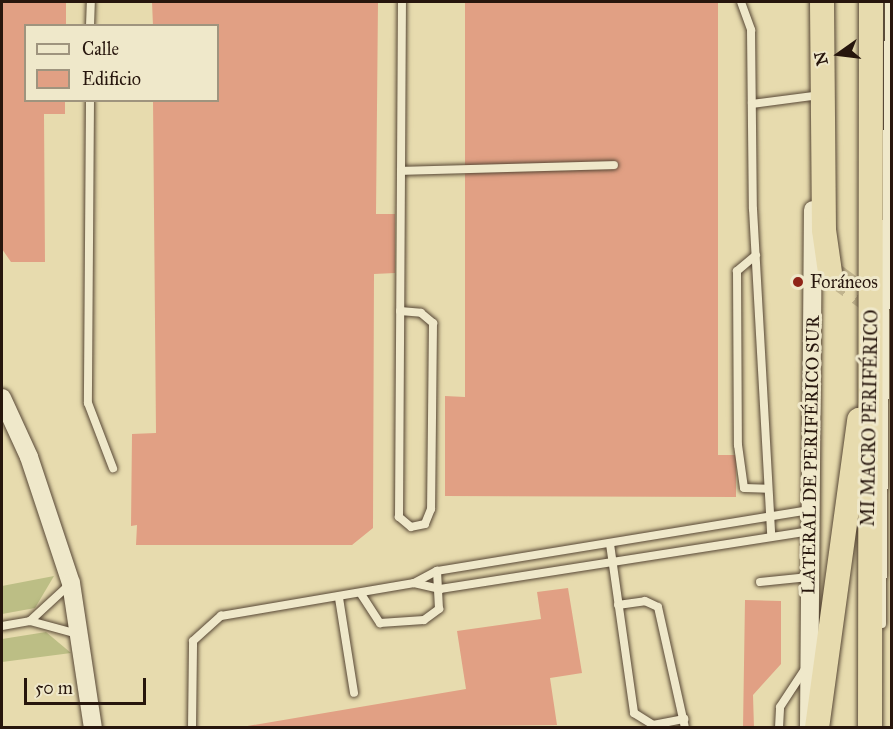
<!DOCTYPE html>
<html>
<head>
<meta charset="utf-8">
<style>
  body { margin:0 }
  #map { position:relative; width:893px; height:729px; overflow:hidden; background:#e7dbae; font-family:"IM FELL Great Primer",serif }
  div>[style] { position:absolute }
  .green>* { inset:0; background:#bcbe85 }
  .building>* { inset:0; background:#e1a084 }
  .trunk-tunnel>* { height:24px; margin-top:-12px; transform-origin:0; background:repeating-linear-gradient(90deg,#c1b48e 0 24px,transparent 0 36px) }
  .roads { filter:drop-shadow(0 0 2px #574735) drop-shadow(0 0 2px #574735) }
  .service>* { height:8px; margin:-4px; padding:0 4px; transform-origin:4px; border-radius:4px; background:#efe8ca }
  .tertiary>* { height:18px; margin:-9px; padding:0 9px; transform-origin:9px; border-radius:9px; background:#efe8ca }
  .trunk>* { height:24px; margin:-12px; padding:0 12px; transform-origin:12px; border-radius:12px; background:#e7dbae }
  .dots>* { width:16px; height:16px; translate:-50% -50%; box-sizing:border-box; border:3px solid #efe8ca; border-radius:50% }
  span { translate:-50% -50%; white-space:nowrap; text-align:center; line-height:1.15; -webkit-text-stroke:6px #efe8ca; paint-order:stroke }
  .poi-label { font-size:18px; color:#27160d }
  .left { translate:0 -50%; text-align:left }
  .street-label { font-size:18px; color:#27160d }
  .frame { position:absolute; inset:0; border:3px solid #27160d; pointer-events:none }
  .legend { position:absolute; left:24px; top:24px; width:195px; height:78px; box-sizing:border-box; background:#efe8ca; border:2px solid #9f947e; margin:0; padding:8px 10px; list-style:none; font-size:18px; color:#27160d }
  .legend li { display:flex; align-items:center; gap:12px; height:30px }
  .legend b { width:30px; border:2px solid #9f947e }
  .north { position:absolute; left:809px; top:24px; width:60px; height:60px; -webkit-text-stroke:4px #efe8ca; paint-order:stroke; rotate:256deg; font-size:16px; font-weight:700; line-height:24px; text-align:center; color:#27160d }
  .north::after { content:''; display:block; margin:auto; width:21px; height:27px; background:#27160d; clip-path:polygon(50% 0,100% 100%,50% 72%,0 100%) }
  .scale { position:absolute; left:24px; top:678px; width:122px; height:27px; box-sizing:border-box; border:3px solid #27160d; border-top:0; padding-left:8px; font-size:18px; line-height:21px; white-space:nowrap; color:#27160d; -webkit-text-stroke:4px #efe8ca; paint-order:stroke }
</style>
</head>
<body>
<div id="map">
  <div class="green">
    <div style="clip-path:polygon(54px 576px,35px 608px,2px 614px,2px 586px)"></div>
    <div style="clip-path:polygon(46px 632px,71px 653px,2px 662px,2px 639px)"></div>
  </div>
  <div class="building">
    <div style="clip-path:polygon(2px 2px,66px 2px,66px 26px,26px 26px,26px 100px,65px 100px,65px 114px,44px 114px,45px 262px,11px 262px,2px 249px)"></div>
    <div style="clip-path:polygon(152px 2px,378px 2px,376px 214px,395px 214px,395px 273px,374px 274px,373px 528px,352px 545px,136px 545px,137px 525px,131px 526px,132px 434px,156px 433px,153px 100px,218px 100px,218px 26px,153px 26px)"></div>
    <div style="clip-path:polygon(465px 2px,718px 2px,718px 455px,736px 455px,736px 497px,445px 496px,445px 396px,465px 397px)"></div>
    <div style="clip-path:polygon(568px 588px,582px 673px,550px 678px,557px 725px,236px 728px,466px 689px,457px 631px,541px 619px,537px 592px)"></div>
    <div style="clip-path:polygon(745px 600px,781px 601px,781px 664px,753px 695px,754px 728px,743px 728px)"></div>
  </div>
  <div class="trunk-tunnel">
    <div style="left:830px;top:272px;width:46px;rotate:36.1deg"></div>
    <div style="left:867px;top:299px;width:25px;rotate:-2deg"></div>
  </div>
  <div class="roads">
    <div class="service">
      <div style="left:741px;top:2px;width:30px;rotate:70deg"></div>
      <div style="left:751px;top:30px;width:179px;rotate:89.4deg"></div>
      <div style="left:753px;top:209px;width:327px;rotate:86.8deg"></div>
      <div style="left:90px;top:26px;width:24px;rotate:-88deg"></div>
      <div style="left:90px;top:100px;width:303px;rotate:90.4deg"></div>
      <div style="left:88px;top:403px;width:70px;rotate:69deg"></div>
      <div style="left:752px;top:104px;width:62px;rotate:-7.5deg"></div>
      <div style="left:401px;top:171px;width:213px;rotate:-1.6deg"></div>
      <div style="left:756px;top:255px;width:25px;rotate:140deg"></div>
      <div style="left:737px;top:271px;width:174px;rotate:89.7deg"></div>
      <div style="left:738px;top:445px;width:43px;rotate:82.1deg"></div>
      <div style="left:744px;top:488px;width:24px;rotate:2deg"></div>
      <div style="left:400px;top:311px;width:21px;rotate:5deg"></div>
      <div style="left:421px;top:313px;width:16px;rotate:40deg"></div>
      <div style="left:433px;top:323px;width:186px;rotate:90.6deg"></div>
      <div style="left:431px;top:509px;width:16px;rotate:112deg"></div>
      <div style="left:425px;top:524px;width:14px;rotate:168deg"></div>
      <div style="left:411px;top:527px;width:16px;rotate:-140deg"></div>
      <div style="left:399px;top:517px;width:515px;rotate:-89.67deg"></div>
      <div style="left:610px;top:544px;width:171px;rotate:81.9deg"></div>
      <div style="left:634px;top:713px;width:22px;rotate:32deg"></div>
      <div style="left:653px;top:725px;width:32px;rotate:-11deg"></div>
      <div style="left:760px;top:582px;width:49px;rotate:-5.8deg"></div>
      <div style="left:414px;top:583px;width:27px;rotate:13deg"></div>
      <div style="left:440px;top:589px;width:375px;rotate:-8.9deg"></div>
      <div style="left:361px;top:594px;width:35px;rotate:57deg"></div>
      <div style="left:380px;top:623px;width:44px;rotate:-3.9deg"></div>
      <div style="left:424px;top:620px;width:19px;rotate:-36deg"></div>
      <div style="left:439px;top:609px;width:38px;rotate:-93deg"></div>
      <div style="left:339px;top:598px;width:96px;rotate:81deg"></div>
      <div style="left:618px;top:605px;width:27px;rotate:-8deg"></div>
      <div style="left:645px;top:601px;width:14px;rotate:25deg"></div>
      <div style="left:658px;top:607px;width:124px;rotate:77.4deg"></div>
      <div style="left:30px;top:621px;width:50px;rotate:15.2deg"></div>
      <div style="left:882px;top:624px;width:622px;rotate:-89.36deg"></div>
      <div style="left:2px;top:626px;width:28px;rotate:-10deg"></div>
      <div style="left:30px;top:621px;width:54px;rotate:-42.8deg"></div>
      <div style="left:192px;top:728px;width:87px;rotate:-89.3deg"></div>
      <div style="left:193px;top:641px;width:38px;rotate:-42deg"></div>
      <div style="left:221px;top:616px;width:196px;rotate:-9.7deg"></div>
      <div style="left:414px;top:583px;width:26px;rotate:-28deg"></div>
      <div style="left:437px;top:571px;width:378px;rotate:-9.3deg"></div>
      <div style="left:779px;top:728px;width:21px;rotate:-87deg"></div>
      <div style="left:780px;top:707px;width:45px;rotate:-56.7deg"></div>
    </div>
    <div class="tertiary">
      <div style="left:2px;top:398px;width:65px;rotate:65.4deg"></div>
      <div style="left:29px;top:457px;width:133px;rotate:71.6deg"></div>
      <div style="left:71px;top:583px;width:147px;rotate:81.4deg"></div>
      <div style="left:809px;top:726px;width:516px;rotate:-89.56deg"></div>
    </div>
    <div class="trunk">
      <div style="left:822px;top:2px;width:228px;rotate:89.5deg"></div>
      <div style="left:824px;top:230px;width:42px;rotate:81.9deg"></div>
      <div style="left:817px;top:728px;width:311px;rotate:-82.2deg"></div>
      <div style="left:870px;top:728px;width:726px;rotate:-89.92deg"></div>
    </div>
  </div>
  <div class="dots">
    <div style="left:798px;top:282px;background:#8f2418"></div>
  </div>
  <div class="poi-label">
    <span class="left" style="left:810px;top:282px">Foráneos</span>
  </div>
  <div class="street-label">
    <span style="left:870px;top:418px;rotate:-89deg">MI MACRO PERIFÉRICO</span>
    <span style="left:811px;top:455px;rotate:-89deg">LATERAL DE PERIFÉRICO SUR</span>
  </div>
  <div class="frame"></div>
  <ul class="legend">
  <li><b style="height:8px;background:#efe8ca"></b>Calle</li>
  <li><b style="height:16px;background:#e1a084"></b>Edificio</li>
  </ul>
  <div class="north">N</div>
  <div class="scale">50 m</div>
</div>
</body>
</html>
